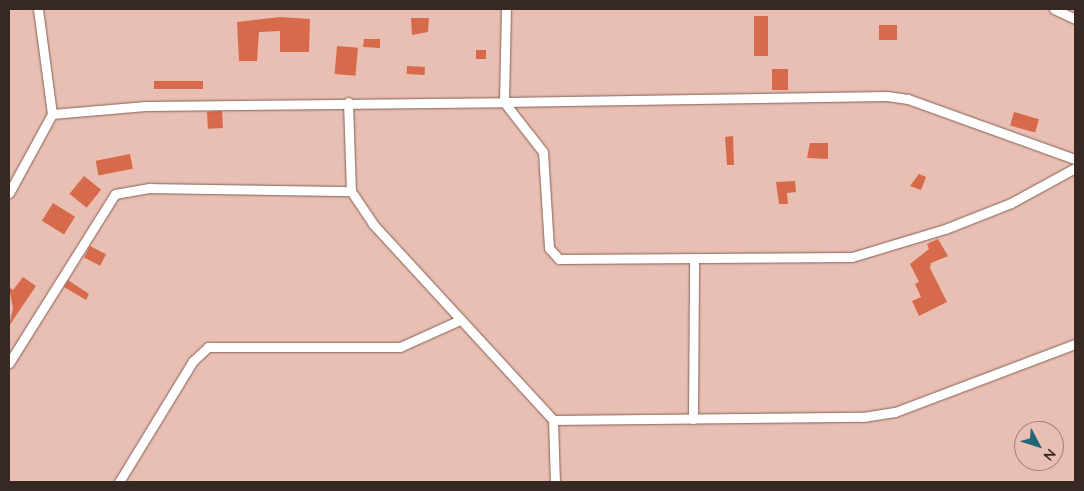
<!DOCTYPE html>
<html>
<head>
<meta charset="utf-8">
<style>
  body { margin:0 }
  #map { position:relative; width:1084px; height:491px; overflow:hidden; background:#e9bfb3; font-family:Quicksand,sans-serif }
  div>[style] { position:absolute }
  .building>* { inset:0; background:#d66a4b; transform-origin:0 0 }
  .roads { filter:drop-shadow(0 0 1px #846055) drop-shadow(0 0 1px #846055) }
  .street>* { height:9px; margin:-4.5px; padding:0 4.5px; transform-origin:4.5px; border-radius:4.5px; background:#fff }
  span { translate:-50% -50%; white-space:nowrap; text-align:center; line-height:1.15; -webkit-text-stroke:4px #e9bfb3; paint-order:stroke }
  .frame { position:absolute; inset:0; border:10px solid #382823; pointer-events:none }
  .north { position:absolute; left:1014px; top:421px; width:50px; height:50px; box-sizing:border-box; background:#e9bfb3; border:1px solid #a28379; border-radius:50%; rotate:130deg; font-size:14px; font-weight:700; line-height:20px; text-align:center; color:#382823 }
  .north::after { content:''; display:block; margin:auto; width:18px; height:22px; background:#226778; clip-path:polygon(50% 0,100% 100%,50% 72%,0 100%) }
</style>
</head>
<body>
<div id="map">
  <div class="building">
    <div style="left:754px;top:16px;width:14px;height:40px"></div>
    <div style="clip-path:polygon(280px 17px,310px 19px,309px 52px,280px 52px,280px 31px,259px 32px,257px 61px,239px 61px,237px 22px)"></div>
    <div style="clip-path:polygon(411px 18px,429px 18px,428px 32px,412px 35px)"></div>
    <div style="left:897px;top:25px;width:15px;height:18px;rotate:90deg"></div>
    <div style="clip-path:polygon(364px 39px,380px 39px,380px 48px,363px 47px)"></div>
    <div style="left:337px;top:46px;width:21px;height:28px;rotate:5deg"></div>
    <div style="left:476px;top:50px;width:10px;height:9px"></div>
    <div style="left:407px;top:66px;width:18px;height:8px;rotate:3deg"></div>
    <div style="left:788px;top:69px;width:21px;height:16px;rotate:90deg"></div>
    <div style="left:203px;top:81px;width:8px;height:49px;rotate:90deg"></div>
    <div style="left:222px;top:111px;width:17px;height:15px;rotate:87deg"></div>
    <div style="left:1014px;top:112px;width:26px;height:14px;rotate:16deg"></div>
    <div style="clip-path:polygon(733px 136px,734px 165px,727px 165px,725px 137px)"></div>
    <div style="clip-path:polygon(810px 143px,828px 143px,828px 159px,807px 158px)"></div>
    <div style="left:130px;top:154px;width:15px;height:35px;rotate:79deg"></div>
    <div style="clip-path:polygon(919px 174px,926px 177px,921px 190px,910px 186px)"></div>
    <div style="left:84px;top:176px;width:22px;height:23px;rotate:39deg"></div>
    <div style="clip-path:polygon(795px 181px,796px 192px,787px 193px,788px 204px,779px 204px,776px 182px)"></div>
    <div style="left:53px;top:203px;width:26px;height:21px;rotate:32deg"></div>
    <div style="clip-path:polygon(938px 239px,948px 256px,931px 263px,930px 268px,947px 302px,919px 316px,912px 301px,921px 297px,915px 284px,919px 282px,910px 264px,929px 249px,927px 244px)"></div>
    <div style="left:90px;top:246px;width:18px;height:13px;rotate:27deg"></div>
    <div style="clip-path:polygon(23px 277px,36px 286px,9px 326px,13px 308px,9px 287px,13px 290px)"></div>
    <div style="clip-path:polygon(68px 280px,89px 294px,86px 300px,64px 287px)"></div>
  </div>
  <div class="roads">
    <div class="street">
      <div style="left:38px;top:9px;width:106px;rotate:82.4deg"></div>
      <div style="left:1054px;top:9px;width:23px;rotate:25deg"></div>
      <div style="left:348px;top:102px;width:89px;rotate:88.1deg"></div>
      <div style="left:351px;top:191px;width:40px;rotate:56deg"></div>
      <div style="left:373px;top:224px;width:266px;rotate:47.4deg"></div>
      <div style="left:553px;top:420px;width:62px;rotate:88.2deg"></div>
      <div style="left:504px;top:102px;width:63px;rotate:52deg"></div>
      <div style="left:543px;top:152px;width:96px;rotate:86.4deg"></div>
      <div style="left:549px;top:248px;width:15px;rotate:48deg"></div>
      <div style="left:559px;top:259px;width:293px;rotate:-0.4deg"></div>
      <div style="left:852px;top:257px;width:97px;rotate:-16.8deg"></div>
      <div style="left:945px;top:229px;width:71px;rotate:-21.5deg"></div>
      <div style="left:1011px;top:203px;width:73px;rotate:-28.7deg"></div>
      <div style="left:504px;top:102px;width:383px;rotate:-0.9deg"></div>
      <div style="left:887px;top:96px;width:21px;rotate:8deg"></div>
      <div style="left:908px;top:99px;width:177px;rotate:19.8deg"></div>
      <div style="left:9px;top:193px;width:90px;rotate:-61.4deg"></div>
      <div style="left:52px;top:114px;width:94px;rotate:-4.9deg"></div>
      <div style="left:146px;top:106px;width:358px;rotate:-0.6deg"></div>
      <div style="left:504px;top:102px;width:93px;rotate:-88.8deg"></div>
      <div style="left:9px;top:363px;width:199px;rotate:-57.9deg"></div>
      <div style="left:115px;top:194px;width:36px;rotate:-10deg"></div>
      <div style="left:150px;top:188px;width:201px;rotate:0.9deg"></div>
      <div style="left:693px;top:419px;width:159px;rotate:-89.6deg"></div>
      <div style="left:553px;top:420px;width:310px;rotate:-0.6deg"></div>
      <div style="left:863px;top:417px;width:32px;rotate:-9deg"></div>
      <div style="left:895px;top:412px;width:192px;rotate:-20.7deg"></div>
      <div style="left:119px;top:482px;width:142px;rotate:-58.6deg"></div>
      <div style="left:193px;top:361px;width:21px;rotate:-43deg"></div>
      <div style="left:208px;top:347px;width:192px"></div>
      <div style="left:400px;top:347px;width:66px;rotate:-24.2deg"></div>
    </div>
  </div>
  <div class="frame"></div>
  <div class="north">N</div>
</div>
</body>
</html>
